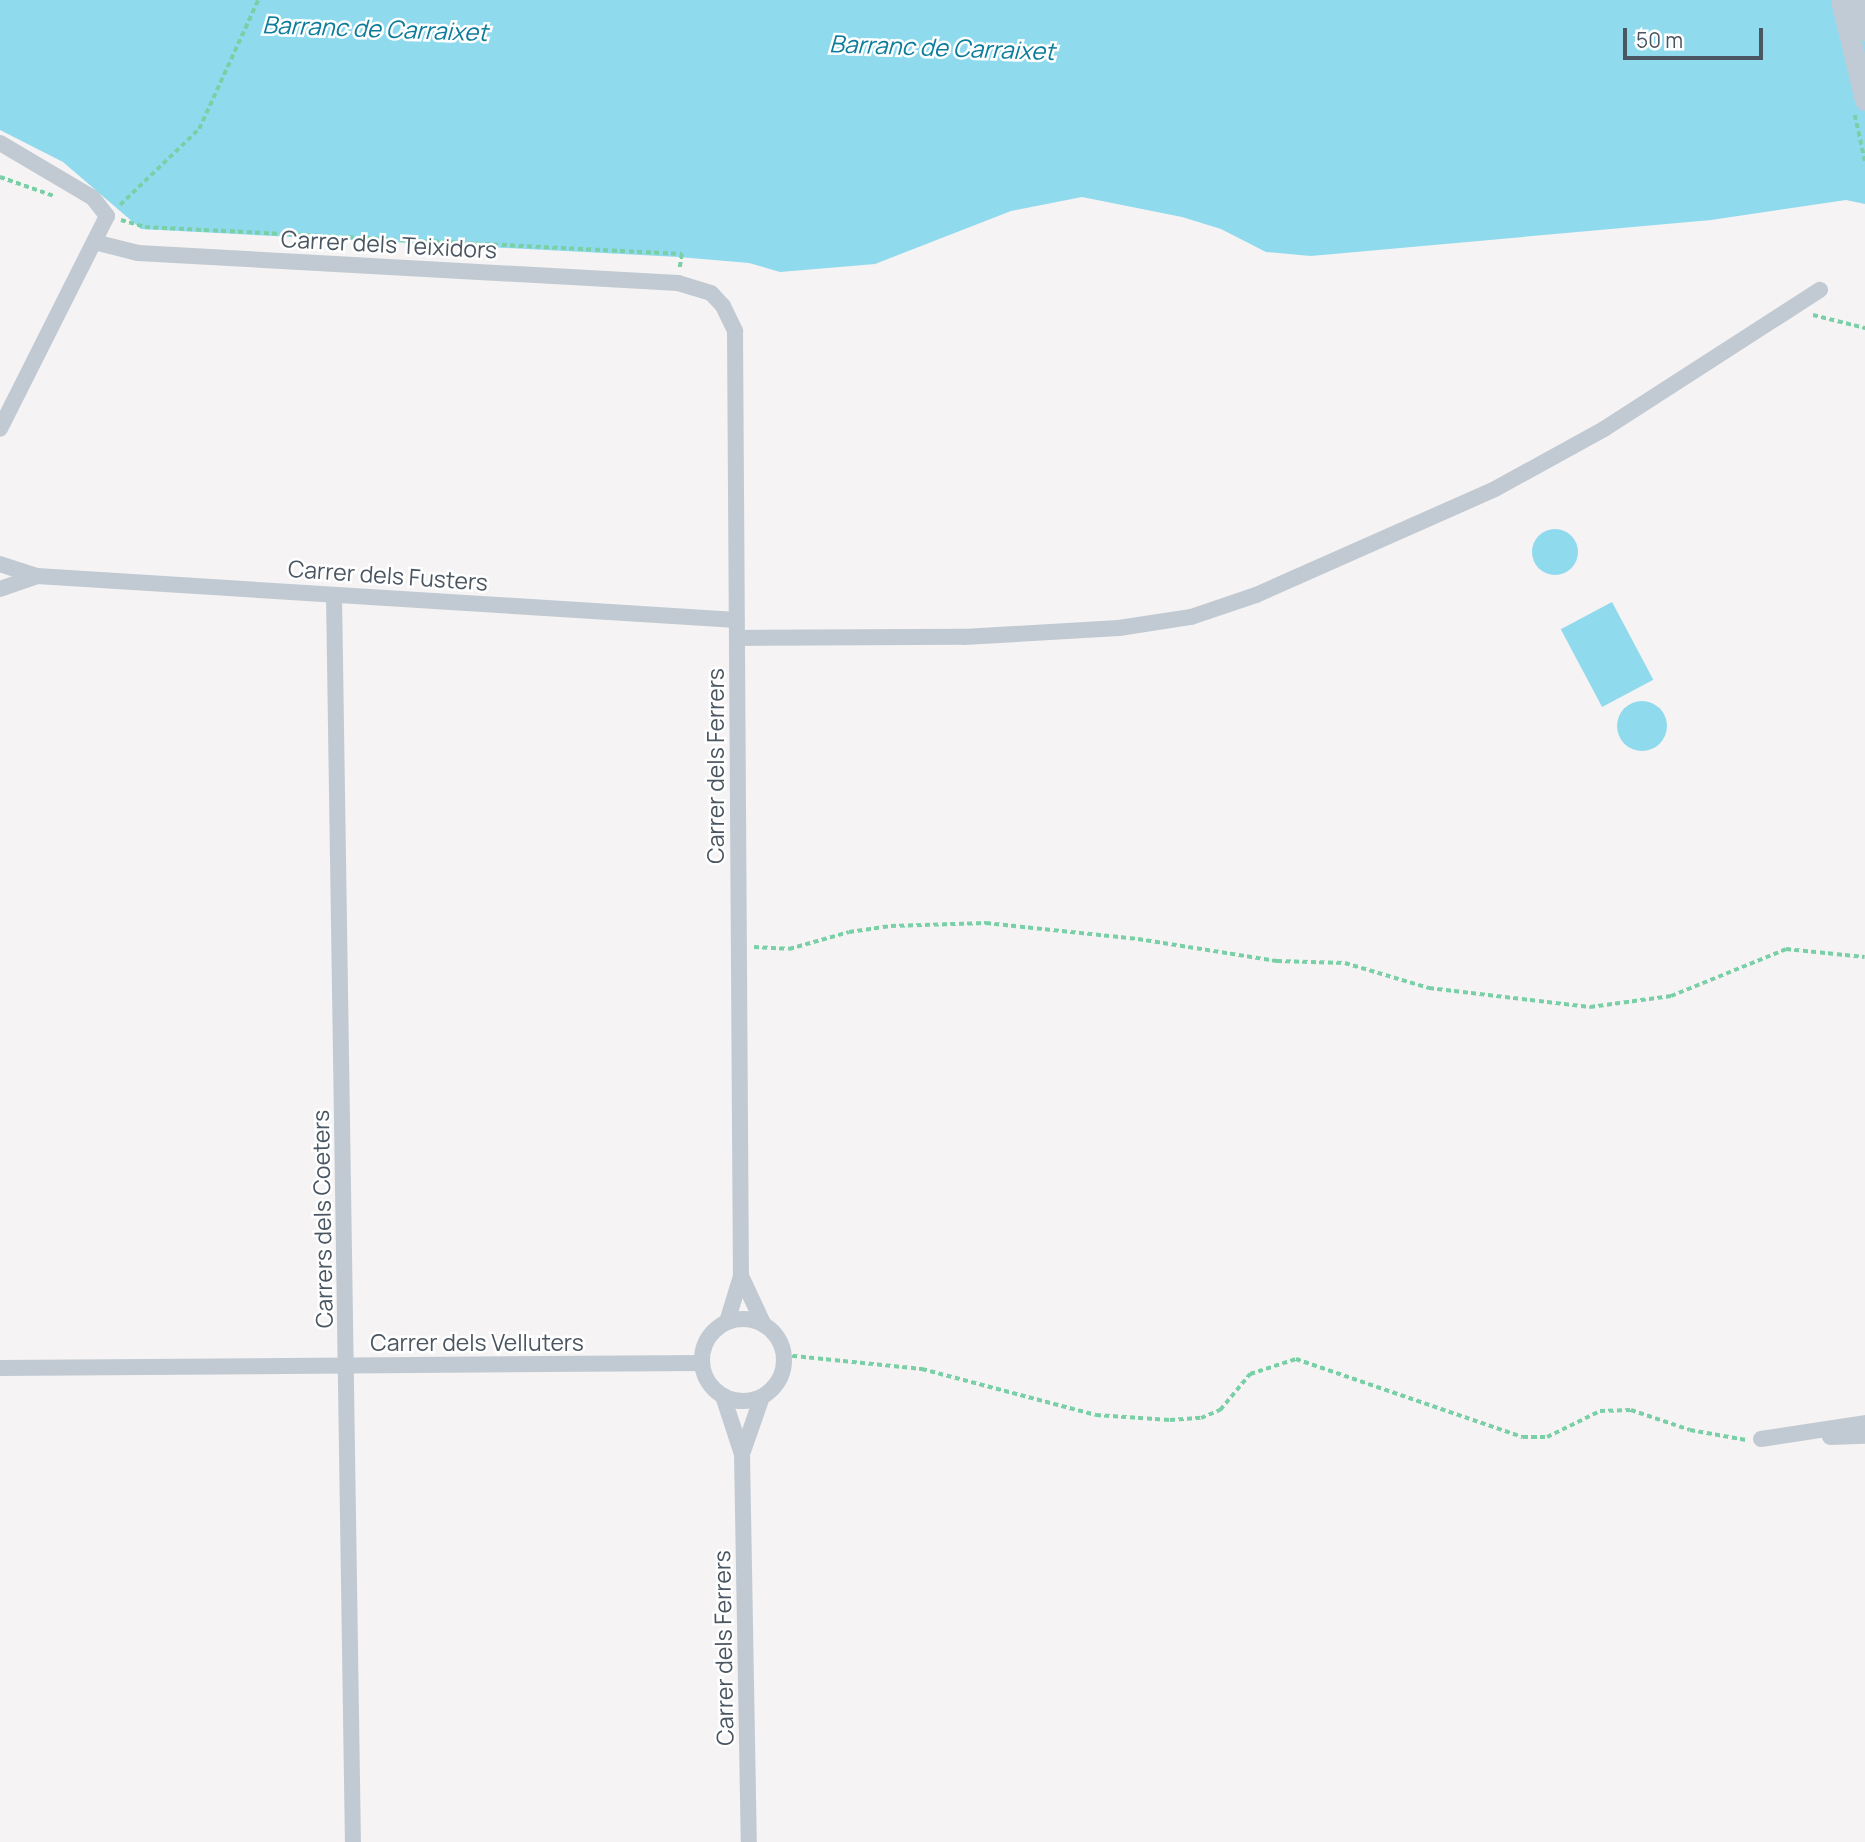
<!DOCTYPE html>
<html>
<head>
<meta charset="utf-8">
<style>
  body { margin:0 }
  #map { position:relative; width:1865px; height:1842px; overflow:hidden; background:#f5f3f3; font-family:Manrope,sans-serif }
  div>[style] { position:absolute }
  .water>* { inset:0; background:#90daee; transform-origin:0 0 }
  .round { border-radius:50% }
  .path>* { height:3.5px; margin-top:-1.75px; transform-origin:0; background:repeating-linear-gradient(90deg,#7ad0a6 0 5px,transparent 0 8.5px) }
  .minor>* { height:16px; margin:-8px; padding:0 8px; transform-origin:8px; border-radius:8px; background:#c1cad2 }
  .minor>.ring { margin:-8px; padding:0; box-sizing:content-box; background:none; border:16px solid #c1cad2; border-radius:50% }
  .secondary>* { height:21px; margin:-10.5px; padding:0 10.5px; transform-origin:10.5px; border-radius:10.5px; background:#c1cbd6 }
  span { translate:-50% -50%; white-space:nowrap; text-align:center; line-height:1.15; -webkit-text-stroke:5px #fff; paint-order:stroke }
  .street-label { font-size:23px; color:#4a5661 }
  .water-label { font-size:24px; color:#0c7c9b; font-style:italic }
  .scale { position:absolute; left:1623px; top:28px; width:140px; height:32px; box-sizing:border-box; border:4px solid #4a5661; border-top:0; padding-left:9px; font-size:21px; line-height:24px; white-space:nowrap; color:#4a5661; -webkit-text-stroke:5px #fff; paint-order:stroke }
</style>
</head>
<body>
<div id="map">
  <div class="water">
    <div style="clip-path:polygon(0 0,1865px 0,1865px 204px,1846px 200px,1711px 220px,1311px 256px,1266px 252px,1221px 229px,1182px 217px,1082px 197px,1011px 211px,875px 264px,780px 272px,749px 263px,679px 257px,141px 229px,63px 162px,0 130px)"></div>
    <div class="round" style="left:1532px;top:529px;width:46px;height:46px"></div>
    <div style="left:1612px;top:602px;width:88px;height:58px;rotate:62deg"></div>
    <div class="round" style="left:1617px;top:701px;width:50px;height:50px"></div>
  </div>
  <div class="path">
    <div style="left:1855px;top:115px;width:47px;rotate:77.7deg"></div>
    <div style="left:0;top:177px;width:57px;rotate:19.4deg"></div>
    <div style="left:120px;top:205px;width:110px;rotate:-43.9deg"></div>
    <div style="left:199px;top:129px;width:142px;rotate:-65.4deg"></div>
    <div style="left:121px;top:220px;width:25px;rotate:16deg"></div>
    <div style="left:145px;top:227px;width:538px;rotate:2.88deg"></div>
    <div style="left:682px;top:254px;width:14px;rotate:98deg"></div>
    <div style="left:1813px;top:315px;width:54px;rotate:14deg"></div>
    <div style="left:754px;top:947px;width:35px;rotate:3deg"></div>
    <div style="left:789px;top:949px;width:62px;rotate:-15.8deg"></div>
    <div style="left:849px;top:932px;width:42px;rotate:-8.1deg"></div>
    <div style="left:891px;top:926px;width:95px;rotate:-1.8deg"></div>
    <div style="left:986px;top:923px;width:153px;rotate:6deg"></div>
    <div style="left:1138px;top:939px;width:141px;rotate:9deg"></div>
    <div style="left:1277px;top:961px;width:68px;rotate:1.7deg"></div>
    <div style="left:1345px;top:963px;width:88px;rotate:16.6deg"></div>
    <div style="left:1429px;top:988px;width:162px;rotate:6.7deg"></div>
    <div style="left:1590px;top:1007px;width:82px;rotate:-7.7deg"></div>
    <div style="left:1671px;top:996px;width:124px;rotate:-22.2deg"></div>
    <div style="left:1786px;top:949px;width:79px;rotate:5.8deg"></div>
    <div style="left:784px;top:1355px;width:139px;rotate:5.8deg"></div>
    <div style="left:922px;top:1369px;width:180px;rotate:14.8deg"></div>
    <div style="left:1096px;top:1415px;width:74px;rotate:3.9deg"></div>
    <div style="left:1170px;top:1420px;width:31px;rotate:-4deg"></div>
    <div style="left:1201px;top:1418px;width:21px;rotate:-23deg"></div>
    <div style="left:1220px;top:1410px;width:47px;rotate:-50.2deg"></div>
    <div style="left:1250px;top:1374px;width:48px;rotate:-18.1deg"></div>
    <div style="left:1296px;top:1359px;width:240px;rotate:19deg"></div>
    <div style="left:1523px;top:1437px;width:24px"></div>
    <div style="left:1547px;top:1437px;width:59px;rotate:-26.1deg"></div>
    <div style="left:1600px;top:1411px;width:31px;rotate:-2deg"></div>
    <div style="left:1631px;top:1410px;width:62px;rotate:18.7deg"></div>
    <div style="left:1690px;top:1430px;width:57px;rotate:10.1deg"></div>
  </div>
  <div class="minor">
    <div style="left:0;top:143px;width:108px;rotate:30.6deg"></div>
    <div style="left:93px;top:198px;width:23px;rotate:52deg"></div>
    <div style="left:107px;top:216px;width:238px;rotate:116.7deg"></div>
    <div style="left:94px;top:242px;width:45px;rotate:14deg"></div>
    <div style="left:138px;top:253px;width:541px;rotate:3.18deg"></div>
    <div style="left:678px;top:283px;width:34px;rotate:17deg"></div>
    <div style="left:711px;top:293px;width:18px;rotate:47deg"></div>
    <div style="left:723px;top:306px;width:28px;rotate:64deg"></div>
    <div style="left:735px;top:331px;width:945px;rotate:89.64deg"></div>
    <div style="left:741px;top:1276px;width:48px;rotate:106.9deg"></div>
    <div style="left:0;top:564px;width:39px;rotate:18deg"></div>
    <div style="left:37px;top:576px;width:701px;rotate:3.6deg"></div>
    <div style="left:0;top:589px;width:39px;rotate:-19deg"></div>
    <div style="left:334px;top:595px;width:1247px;rotate:89.13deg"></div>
    <div style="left:737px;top:638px;width:227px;rotate:-0.3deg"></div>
    <div style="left:964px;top:637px;width:155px;rotate:-3.3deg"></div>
    <div style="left:1119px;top:628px;width:73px;rotate:-8.7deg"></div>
    <div style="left:1191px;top:617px;width:69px;rotate:-18.7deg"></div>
    <div style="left:1256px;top:595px;width:261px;rotate:-23.9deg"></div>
    <div style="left:1495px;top:489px;width:124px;rotate:-28.8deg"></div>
    <div style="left:1604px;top:429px;width:257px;rotate:-32.8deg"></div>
    <div style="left:741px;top:1276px;width:54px;rotate:64.9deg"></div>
    <div class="ring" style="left:702px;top:1319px;width:66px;height:66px"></div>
    <div style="left:0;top:1368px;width:702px;rotate:-0.41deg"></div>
    <div style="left:723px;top:1396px;width:61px;rotate:71.9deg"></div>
    <div style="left:742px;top:1454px;width:388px;rotate:89deg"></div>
    <div style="left:1830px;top:1437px;width:35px;rotate:-2deg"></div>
    <div style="left:1761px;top:1439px;width:105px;rotate:-8.7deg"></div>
    <div style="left:742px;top:1454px;width:60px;rotate:-70.7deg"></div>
  </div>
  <div class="secondary">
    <div style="left:1841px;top:0;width:103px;rotate:76.5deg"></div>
    <div style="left:1858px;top:0;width:31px;rotate:77deg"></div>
  </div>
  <div class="street-label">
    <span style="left:389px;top:244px;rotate:3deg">Carrer dels Teixidors</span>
    <span style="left:388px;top:575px;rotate:4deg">Carrer dels Fusters</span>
    <span style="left:715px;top:766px;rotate:-90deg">Carrer dels Ferrers</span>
    <span style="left:322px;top:1219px;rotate:-91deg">Carrers dels Coeters</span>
    <span style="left:477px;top:1342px">Carrer dels Velluters</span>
    <span style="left:723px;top:1648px;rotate:-91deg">Carrer dels Ferrers</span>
  </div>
  <div class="water-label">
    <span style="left:375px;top:28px;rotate:2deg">Barranc de Carraixet</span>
    <span style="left:942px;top:47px;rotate:2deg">Barranc de Carraixet</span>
  </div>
  <div class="scale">50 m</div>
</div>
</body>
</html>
